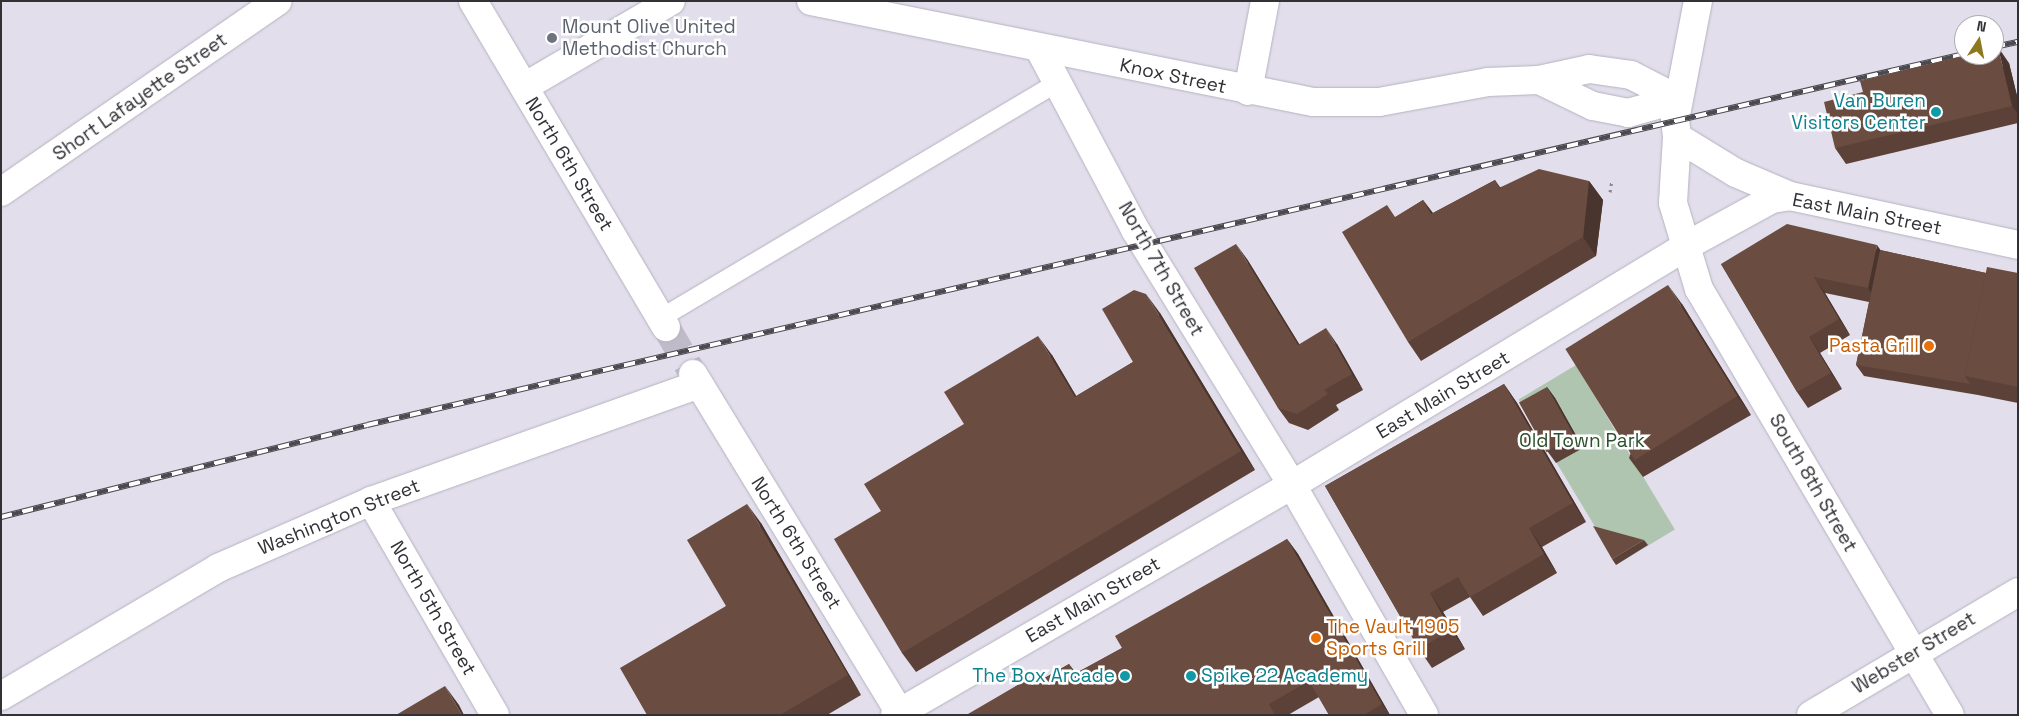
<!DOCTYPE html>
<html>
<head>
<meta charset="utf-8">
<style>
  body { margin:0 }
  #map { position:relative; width:2019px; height:716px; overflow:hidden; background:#e2deec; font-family:"Space Grotesk",sans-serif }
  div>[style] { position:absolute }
  .green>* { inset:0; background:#b0c5b0; transform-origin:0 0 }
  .minor-tunnel>* { height:28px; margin-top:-14px; transform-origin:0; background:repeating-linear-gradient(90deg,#bfbbc8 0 28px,transparent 0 42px) }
  .path>* { height:3px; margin-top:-1.5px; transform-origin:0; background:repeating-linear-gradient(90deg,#898690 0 2.5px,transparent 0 6.5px) }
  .roads { filter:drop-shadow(0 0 1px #b5b2bf) drop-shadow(0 0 1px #b5b2bf) }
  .service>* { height:18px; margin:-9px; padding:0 9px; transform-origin:9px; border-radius:9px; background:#fff }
  .minor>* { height:28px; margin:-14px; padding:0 14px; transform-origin:14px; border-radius:14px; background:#fff }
  .tertiary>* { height:28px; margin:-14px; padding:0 14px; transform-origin:14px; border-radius:14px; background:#fff }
  .secondary>* { height:28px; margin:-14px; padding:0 14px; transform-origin:14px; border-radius:14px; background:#fff }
  .rail>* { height:5.5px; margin-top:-2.75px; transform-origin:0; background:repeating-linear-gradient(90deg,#fff 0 11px,#4c4a51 0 22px); box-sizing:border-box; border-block:1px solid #4c4a51 }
  .wall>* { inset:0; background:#5b4138 }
  .shaded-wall>* { inset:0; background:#4a352e }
  .building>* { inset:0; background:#6a4c41; transform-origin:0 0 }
  .dots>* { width:14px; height:14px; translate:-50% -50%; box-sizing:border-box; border:2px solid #fff; border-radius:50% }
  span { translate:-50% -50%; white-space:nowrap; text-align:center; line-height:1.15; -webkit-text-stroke:5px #fff; paint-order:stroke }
  .worship-label { font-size:19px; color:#5b616d }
  .left { translate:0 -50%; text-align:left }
  .street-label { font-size:19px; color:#323136 }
  .culture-label { font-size:19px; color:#0d838f }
  .right { translate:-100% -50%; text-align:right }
  .food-label { font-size:19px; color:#c56008 }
  .park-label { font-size:19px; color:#2a502b }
  .frame { position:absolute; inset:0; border:2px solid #323136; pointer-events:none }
  .north { position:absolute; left:1954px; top:15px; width:50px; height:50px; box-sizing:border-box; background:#fff; border:1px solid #adadaf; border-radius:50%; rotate:11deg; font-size:14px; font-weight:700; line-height:20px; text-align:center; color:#323136 }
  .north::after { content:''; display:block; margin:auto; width:18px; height:22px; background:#8e781d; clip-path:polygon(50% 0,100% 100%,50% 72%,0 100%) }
</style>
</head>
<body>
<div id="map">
  <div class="green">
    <div style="left:1576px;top:365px;width:192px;height:67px;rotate:59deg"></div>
  </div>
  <div class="minor-tunnel">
    <div style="left:666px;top:327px;width:54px;rotate:60.1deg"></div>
  </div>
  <div class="path">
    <div style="left:1610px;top:192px;width:12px;rotate:-81deg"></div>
  </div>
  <div class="roads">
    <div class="service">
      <div style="left:661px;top:318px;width:463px;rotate:-30.7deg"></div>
    </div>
    <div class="minor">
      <div style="left:473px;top:1px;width:379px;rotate:59.4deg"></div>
      <div style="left:811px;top:1px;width:512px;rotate:11.38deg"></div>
      <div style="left:1313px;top:102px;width:66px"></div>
      <div style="left:1379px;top:102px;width:111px;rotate:-10.4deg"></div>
      <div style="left:1488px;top:82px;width:51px;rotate:-2.2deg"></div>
      <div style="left:1539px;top:80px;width:51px;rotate:-12.4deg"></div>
      <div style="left:1589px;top:69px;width:42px;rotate:8.1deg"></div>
      <div style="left:1631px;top:75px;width:53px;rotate:27.1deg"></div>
      <div style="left:1039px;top:48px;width:207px;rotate:62.1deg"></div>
      <div style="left:1136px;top:231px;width:298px;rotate:58.4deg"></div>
      <div style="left:1292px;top:485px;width:265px;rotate:60.1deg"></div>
      <div style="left:1539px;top:80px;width:60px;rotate:25.7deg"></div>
      <div style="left:1593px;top:106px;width:36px;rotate:11deg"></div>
      <div style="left:1628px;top:113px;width:52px;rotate:-15.6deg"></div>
      <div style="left:524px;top:87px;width:170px;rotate:-30.3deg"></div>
      <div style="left:1248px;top:91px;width:92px;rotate:-79.3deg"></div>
      <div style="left:1px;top:192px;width:336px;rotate:-34.6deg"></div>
      <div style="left:1686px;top:246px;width:45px;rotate:73.2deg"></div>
      <div style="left:1699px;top:289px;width:494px;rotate:59.5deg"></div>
      <div style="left:693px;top:374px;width:399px;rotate:58.6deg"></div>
      <div style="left:371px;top:501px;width:247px;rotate:59.9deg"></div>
      <div style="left:1px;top:696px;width:252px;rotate:-30.5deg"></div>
      <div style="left:218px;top:568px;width:167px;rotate:-23.6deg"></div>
      <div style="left:371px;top:501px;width:348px;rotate:-19.6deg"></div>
      <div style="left:1811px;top:715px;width:241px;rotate:-30.7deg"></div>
    </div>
    <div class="tertiary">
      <div style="left:895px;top:715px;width:459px;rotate:-30.1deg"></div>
      <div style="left:1292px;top:485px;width:461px;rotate:-31.2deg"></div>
    </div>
    <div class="secondary">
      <div style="left:1698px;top:1px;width:121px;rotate:100.9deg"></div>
      <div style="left:1675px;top:120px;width:17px;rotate:83deg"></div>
      <div style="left:1677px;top:137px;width:66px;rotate:93.5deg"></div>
      <div style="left:1673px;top:203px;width:45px;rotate:73.2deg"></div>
      <div style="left:1686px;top:246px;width:98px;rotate:-28.7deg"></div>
      <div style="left:1772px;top:199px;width:18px;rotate:-9deg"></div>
      <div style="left:1790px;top:196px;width:233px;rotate:12.1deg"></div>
      <div style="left:1677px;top:137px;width:69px;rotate:31.4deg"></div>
      <div style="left:1736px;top:173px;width:59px;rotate:23.1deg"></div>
    </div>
  </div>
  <div class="rail">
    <div style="left:1994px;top:47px;width:25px;rotate:-12deg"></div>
    <div style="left:1px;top:517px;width:377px;rotate:-14.1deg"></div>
    <div style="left:367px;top:425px;width:1640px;rotate:-13.08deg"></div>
  </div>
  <div class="wall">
    <div style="clip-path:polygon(2009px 63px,2018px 100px,2018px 123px,1846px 164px,1835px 148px)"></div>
    <div style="clip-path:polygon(1495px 180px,1500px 187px,1589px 181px,1603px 200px,1596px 256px,1421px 361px,1408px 342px,1396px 217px,1423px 200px,1433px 213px)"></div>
    <div style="clip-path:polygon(1880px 250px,1986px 273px,2018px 273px,2018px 403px,1978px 395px,1864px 376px,1856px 365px,1869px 302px,1825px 293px,1850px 335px,1820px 353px,1842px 389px,1808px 408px,1797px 392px,1721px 264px)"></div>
    <div style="clip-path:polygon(1247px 259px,1299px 344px,1337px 344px,1363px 390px,1336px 405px,1339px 410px,1308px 430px,1289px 423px,1278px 408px)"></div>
    <div style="clip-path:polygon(1682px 304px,1751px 415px,1643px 477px,1629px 458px)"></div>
    <div style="clip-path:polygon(1160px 313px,1255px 470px,916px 672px,902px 653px,881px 511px,1052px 355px,1076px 396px,1133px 362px)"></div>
    <div style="clip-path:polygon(1504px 384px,1517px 403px,1586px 522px,1542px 547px,1557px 573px,1483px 616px,1470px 597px,1443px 612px,1465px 649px,1432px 668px,1419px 649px,1325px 486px)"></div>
    <div style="clip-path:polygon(1547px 387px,1555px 398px,1583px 448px,1556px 463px,1548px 452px)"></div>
    <div style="clip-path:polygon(761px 523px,861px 695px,827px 715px,647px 715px,726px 606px)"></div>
    <div style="clip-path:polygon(1287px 539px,1298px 554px,1390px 715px,1329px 715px,1319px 697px,1288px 715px,969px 715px,1028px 679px,1032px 685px,1069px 664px,1076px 673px,1122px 648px)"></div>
    <div style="clip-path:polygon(1644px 540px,1648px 545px,1616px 565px,1612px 559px)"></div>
  </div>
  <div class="shaded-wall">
    <div style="clip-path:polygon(1998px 47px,2009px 63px,2018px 100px,2018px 114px,2012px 106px)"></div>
    <div style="clip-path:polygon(1589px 181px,1603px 200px,1596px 256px,1583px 237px)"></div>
    <div style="clip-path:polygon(1423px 200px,1437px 219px,1431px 214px)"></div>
    <div style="clip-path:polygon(1236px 244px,1247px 259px,1309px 360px,1298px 345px)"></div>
    <div style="clip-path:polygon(1877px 245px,1888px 261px,1879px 304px,1868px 288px)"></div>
    <div style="clip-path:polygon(1814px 277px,1825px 293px,1850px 335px,1839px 319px)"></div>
    <div style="clip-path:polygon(1668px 285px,1682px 304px,1751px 415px,1737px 396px)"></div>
    <div style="clip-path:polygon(1146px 294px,1160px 313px,1255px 470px,1241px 451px)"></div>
    <div style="clip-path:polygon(1326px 328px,1337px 344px,1363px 390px,1352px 374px)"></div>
    <div style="clip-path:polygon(1038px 336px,1052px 355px,1088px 416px,1075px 397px)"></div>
    <div style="clip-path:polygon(1809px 337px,1820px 353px,1842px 389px,1831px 373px)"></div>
    <div style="clip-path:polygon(1504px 384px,1517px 403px,1586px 522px,1573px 503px)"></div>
    <div style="clip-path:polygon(1547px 387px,1555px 398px,1583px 448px,1575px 437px)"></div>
    <div style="clip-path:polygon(747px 504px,761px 523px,861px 695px,848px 675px)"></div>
    <div style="clip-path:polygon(1529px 528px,1542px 547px,1557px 573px,1544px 554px)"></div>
    <div style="clip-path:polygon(1287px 539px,1298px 554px,1390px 715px,1382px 704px)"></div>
    <div style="clip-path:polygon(1430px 593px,1443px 612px,1465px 649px,1451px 630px)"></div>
    <div style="clip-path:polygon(445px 686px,459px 705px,464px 715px,462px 715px)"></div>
  </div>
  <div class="building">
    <div style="clip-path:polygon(1998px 47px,2012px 106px,1835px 148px,1824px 102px,1863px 92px,1860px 81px,1966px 55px,1994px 55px,1994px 48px)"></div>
    <div style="clip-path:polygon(1539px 169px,1589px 181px,1583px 237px,1408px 342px,1342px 232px,1387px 205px,1395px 217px,1423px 200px,1431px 214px,1495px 180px,1499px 188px)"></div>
    <div style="clip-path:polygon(1787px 224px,1877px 245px,1868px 288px,1814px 277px,1839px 319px,1809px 337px,1831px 373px,1797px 392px,1721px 264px)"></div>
    <div style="clip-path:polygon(1236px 244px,1298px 345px,1326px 328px,1352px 374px,1324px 390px,1328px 394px,1297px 414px,1278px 408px,1194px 268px)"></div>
    <div style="clip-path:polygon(1880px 250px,1986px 273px,1965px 376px,1970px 384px,1856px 365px)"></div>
    <div style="clip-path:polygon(1987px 267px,2018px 273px,2018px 387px,1965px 376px)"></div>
    <div style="left:1668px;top:285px;width:131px;height:121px;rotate:58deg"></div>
    <div style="clip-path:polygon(1134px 290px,1146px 294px,1241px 451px,902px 653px,834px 539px,881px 511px,864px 484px,964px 424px,944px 392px,1038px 336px,1075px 397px,1133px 362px,1102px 309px)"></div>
    <div style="clip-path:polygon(1504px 384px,1573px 503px,1529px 528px,1544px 554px,1470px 597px,1458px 577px,1430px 593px,1451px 630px,1419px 649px,1325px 486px)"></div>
    <div style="left:1547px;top:387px;width:57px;height:32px;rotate:61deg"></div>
    <div style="clip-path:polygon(747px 504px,848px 675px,780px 715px,647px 715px,620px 668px,726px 606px,687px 540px)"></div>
    <div style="clip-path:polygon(1593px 526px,1644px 540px,1612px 559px)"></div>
    <div style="clip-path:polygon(1287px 539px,1382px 704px,1364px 715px,1329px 715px,1309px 681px,1269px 704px,1275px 715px,969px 715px,968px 714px,1028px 679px,1032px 686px,1069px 664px,1075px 674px,1122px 648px,1115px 636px)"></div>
    <div style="clip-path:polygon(445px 686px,462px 715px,396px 715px)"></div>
  </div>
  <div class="dots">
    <div style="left:552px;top:38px;background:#6b7280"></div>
    <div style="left:1936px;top:112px;background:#0f9aa8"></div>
    <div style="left:1929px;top:346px;background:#e8710a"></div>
    <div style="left:1316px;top:638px;background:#e8710a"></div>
    <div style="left:1125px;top:676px;background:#0f9aa8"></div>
    <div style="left:1191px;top:676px;background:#0f9aa8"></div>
  </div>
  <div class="worship-label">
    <span class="left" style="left:562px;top:38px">Mount Olive United<br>Methodist Church</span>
  </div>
  <div class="street-label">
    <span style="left:1173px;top:76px;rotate:12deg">Knox Street</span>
    <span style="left:140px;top:97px;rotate:-35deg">Short Lafayette Street</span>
    <span style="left:569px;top:164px;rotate:59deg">North 6th Street</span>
    <span style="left:1867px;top:214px;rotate:11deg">East Main Street</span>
    <span style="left:1161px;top:269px;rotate:60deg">North 7th Street</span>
    <span style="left:1443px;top:395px;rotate:-31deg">East Main Street</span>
    <span style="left:1813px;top:483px;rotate:60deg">South 8th Street</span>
    <span style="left:339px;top:517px;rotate:-22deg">Washington Street</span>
    <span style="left:796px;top:543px;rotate:58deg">North 6th Street</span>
    <span style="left:1093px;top:600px;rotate:-30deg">East Main Street</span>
    <span style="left:433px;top:608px;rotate:60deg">North 5th Street</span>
    <span style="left:1914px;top:653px;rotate:-31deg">Webster Street</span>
  </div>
  <div class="culture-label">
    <span class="right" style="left:1926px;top:112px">Van Buren<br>Visitors Center</span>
    <span class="right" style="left:1115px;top:676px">The Box Arcade</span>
    <span class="left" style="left:1201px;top:676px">Spike 22 Academy</span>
  </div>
  <div class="food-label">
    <span class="right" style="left:1919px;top:346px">Pasta Grill</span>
    <span class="left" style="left:1326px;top:638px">The Vault 1905<br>Sports Grill</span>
  </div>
  <div class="park-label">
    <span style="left:1582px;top:441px">Old Town Park</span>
  </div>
  <div class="frame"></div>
  <div class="north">N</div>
</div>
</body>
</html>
